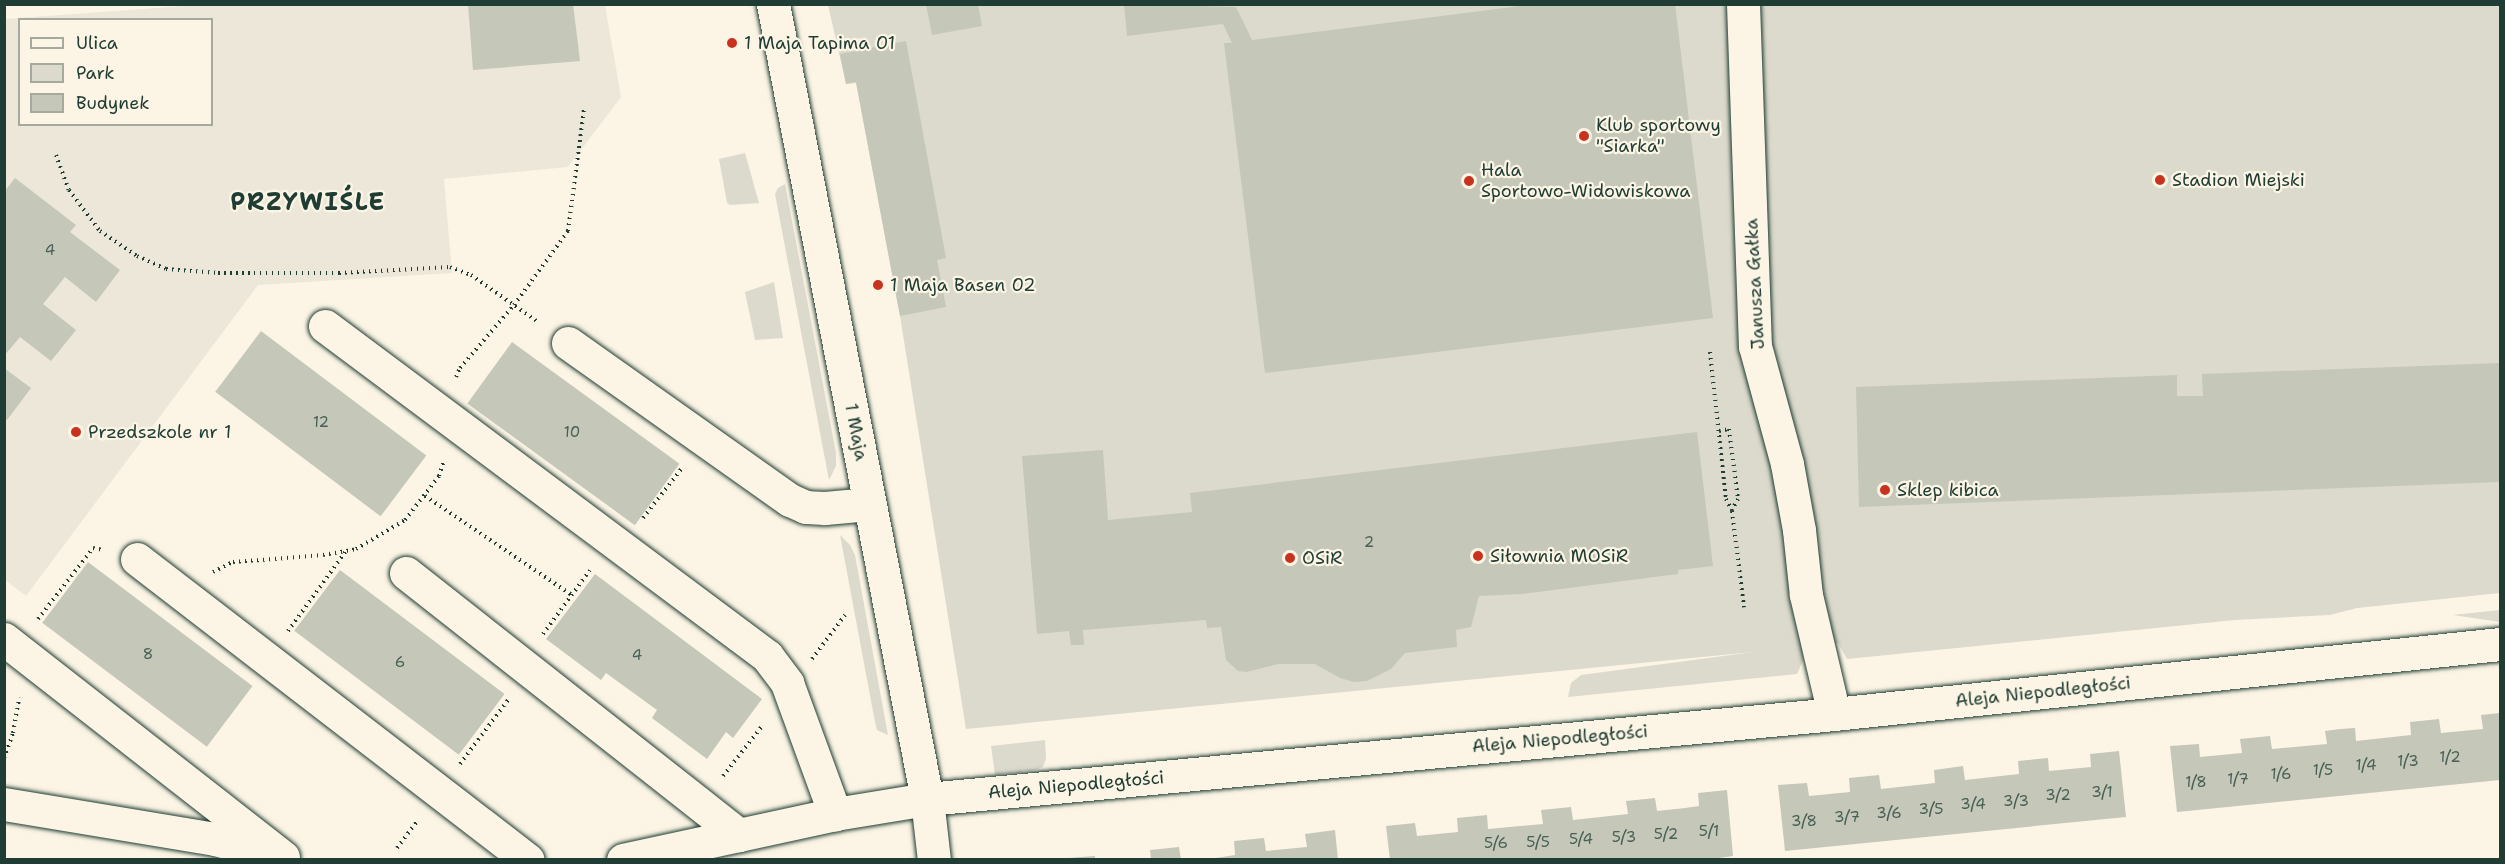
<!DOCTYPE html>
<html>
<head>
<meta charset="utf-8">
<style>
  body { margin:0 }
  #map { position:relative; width:2505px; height:864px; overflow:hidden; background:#fcf5e5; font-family:"Shantell Sans",sans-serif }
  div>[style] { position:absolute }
  .built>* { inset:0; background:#ece7d8 }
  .green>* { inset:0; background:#dcdacc }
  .building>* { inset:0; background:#c5c7b9; transform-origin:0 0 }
  .path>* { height:4px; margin-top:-2px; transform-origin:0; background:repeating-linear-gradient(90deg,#1f3d34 0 1.5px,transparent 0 6px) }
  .roads { filter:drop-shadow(0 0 2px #1f3d34) drop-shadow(0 0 2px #1f3d34) }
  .minor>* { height:33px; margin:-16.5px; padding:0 16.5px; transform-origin:16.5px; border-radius:16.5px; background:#fcf5e5 }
  .dots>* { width:16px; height:16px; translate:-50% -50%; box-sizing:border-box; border:3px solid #fcf5e5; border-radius:50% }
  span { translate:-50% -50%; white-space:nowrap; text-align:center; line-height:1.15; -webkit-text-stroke:4.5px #fcf5e5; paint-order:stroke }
  .number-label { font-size:15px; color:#486055 }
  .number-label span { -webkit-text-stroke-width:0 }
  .poi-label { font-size:18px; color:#1f3d34 }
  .left { translate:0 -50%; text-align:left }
  .street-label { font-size:18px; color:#1f3d34 }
  .district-label { font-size:24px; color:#1f3d34; font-weight:700; letter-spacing:1.5px }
  .frame { position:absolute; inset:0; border:6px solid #1f3d34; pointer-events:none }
  .legend { position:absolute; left:18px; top:18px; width:195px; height:108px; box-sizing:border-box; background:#fcf5e5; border:2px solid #a4ab9e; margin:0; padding:8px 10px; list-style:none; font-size:18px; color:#1f3d34 }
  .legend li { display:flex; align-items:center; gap:12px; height:30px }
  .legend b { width:30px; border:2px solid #a4ab9e }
</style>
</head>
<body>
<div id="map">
  <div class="built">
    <div style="clip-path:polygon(evenodd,211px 4px,605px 5px,621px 97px,568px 167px,444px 179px,452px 273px,258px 285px,26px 596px,5px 580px,5px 19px,211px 4px,20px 20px,212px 20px,212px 124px,20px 124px,20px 20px)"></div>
  </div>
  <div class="green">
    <div style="clip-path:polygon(828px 5px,2500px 5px,2500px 593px,2357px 608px,2330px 615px,2235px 620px,1847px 659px,1838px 643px,1803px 646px,1803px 660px,1797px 674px,1568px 697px,1571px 683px,1581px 675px,1753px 652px,966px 729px,900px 316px,856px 83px,846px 84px)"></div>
    <div style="clip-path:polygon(745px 153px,759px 203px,730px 205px,727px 203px,719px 159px)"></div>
    <div style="clip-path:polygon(785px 184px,836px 453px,836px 466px,829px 480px,775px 194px,778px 188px)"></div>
    <div style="clip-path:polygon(774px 282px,783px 338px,755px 340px,745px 292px)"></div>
    <div style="clip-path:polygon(840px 535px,850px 545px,855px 555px,888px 735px,877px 730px,874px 717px)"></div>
    <div style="clip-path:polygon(2500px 610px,2500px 622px,2453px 615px)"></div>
    <div style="clip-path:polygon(1045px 740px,1046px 759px,1043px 767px,1036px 770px,995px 775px,991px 746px)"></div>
  </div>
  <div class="building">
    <div style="clip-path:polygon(468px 4px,573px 4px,580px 61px,473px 70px)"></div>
    <div style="clip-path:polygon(926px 4px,978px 4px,982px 26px,932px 35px)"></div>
    <div style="clip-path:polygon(1124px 4px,1236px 7px,1252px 40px,1535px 4px,1675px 4px,1713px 318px,1265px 373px,1224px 43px,1232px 43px,1223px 24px,1127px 36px)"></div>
    <div style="clip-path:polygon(906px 41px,946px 258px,937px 260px,946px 307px,900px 316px,856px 82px,846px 84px,840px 54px)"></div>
    <div style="clip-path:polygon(15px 178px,76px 225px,70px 232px,120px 270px,96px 302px,65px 277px,43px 304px,76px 330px,51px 361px,20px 337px,4px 356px,4px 192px)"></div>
    <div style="left:261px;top:331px;width:207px;height:76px;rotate:37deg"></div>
    <div style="left:512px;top:342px;width:207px;height:76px;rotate:36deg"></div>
    <div style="clip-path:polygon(2500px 363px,2500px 482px,1859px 507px,1856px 387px,2177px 375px,2177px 396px,2203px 396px,2202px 374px)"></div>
    <div style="clip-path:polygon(4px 368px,31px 388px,7px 420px,4px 418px)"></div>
    <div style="clip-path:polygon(1697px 432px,1713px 566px,1678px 570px,1678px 574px,1522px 594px,1479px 596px,1471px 627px,1456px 630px,1457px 647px,1405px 653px,1391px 669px,1367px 681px,1354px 682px,1340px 678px,1315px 664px,1278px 664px,1247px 672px,1238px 671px,1226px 660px,1221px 627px,1207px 628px,1206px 620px,1083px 630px,1084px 645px,1071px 645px,1069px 631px,1037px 634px,1022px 456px,1103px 450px,1108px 520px,1192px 512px,1190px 493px)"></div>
    <div style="left:88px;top:562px;width:206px;height:76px;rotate:37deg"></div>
    <div style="left:340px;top:570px;width:206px;height:76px;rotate:37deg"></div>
    <div style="clip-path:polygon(595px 574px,762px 699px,733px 738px,726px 732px,707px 759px,652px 718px,657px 710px,606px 673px,601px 680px,546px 639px)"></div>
    <div style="clip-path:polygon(2500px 713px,2500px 780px,2177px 812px,2170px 746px,2199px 744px,2200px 757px,2242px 753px,2240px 739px,2270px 736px,2272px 749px,2327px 744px,2325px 731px,2340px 729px,2355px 728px,2356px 741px,2411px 735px,2410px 722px,2439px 719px,2441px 733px,2483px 729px,2481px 715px)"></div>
    <div style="clip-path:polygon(2119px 751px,2126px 817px,1785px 851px,1778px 785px,1807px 783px,1809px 796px,1850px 792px,1849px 778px,1879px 775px,1881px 789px,1935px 783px,1934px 770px,1963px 766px,1965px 780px,2019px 774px,2018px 761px,2048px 758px,2049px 771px,2091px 767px,2090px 754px)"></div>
    <div style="clip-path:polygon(1727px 790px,1733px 856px,1705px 860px,1390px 860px,1386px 826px,1415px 823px,1417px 836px,1458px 832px,1457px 818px,1487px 815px,1488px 829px,1543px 824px,1541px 810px,1571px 807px,1573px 820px,1628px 814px,1626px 801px,1655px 798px,1657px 811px,1685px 808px,1699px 806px,1698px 793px)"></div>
    <div style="clip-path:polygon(1335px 830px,1338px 860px,1203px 860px,1235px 855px,1234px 841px,1264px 838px,1266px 851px,1307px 847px,1305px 834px)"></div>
    <div style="clip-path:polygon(1179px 847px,1181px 860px,1151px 860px,1150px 850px)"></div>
    <div style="clip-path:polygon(1095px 856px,1095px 860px,1068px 860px,1068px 858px)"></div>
  </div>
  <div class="path">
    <div style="left:56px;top:155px;width:37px;rotate:70deg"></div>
    <div style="left:69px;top:190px;width:51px;rotate:52.9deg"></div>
    <div style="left:100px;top:231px;width:45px;rotate:34deg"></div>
    <div style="left:137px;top:256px;width:32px;rotate:24deg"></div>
    <div style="left:166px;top:269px;width:52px;rotate:4.4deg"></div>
    <div style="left:218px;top:273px;width:121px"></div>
    <div style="left:339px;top:273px;width:111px;rotate:-3.1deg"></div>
    <div style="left:450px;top:267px;width:22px;rotate:21deg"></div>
    <div style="left:471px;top:275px;width:82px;rotate:35deg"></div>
    <div style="left:1710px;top:352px;width:148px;rotate:83.8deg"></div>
    <div style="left:1726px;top:499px;width:13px;rotate:63deg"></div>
    <div style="left:1732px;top:511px;width:97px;rotate:82.9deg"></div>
    <div style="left:456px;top:377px;width:10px;rotate:-66deg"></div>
    <div style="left:460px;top:368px;width:83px;rotate:-49.4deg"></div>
    <div style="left:514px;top:305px;width:92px;rotate:-53.9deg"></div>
    <div style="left:568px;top:231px;width:123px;rotate:-82.5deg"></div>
    <div style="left:1719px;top:431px;width:10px;rotate:-11deg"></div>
    <div style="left:1729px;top:429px;width:71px;rotate:82.7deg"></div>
    <div style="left:1738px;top:499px;width:13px;rotate:119deg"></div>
    <div style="left:425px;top:496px;width:177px;rotate:34deg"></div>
    <div style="left:643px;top:518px;width:65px;rotate:-51.9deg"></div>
    <div style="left:213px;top:572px;width:22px;rotate:-27deg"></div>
    <div style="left:233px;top:562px;width:90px;rotate:-4.4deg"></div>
    <div style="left:323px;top:555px;width:34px;rotate:-10deg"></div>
    <div style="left:356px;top:549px;width:57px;rotate:-30.6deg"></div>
    <div style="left:405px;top:520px;width:56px;rotate:-52.3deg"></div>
    <div style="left:439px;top:476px;width:16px;rotate:-72deg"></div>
    <div style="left:38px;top:619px;width:90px;rotate:-52.2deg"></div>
    <div style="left:93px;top:548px;width:10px;rotate:11deg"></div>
    <div style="left:288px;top:631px;width:99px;rotate:-54.1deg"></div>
    <div style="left:543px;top:634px;width:79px;rotate:-53.7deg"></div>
    <div style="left:812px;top:659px;width:55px;rotate:-53.1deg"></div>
    <div style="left:4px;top:758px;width:27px;rotate:-70deg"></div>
    <div style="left:13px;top:733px;width:36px;rotate:-80deg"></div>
    <div style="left:460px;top:764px;width:80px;rotate:-53.1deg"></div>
    <div style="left:723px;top:776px;width:65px;rotate:-51.9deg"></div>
    <div style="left:397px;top:848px;width:35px;rotate:-53deg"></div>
  </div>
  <div class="roads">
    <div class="minor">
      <div style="left:773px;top:4px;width:810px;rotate:79.04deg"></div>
      <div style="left:927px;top:799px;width:61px;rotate:83.5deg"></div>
      <div style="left:1743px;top:4px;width:342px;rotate:88deg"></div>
      <div style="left:1755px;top:346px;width:122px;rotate:74.8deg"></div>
      <div style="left:1787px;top:464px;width:67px;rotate:79.7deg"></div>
      <div style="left:1799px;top:530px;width:65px;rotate:83.9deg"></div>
      <div style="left:1806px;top:595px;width:122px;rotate:76.8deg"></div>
      <div style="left:325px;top:326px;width:552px;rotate:36.75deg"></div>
      <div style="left:767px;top:656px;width:34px;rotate:53deg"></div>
      <div style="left:787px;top:683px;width:140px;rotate:69.9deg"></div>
      <div style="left:568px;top:343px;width:272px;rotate:35.3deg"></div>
      <div style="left:790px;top:500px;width:17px;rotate:24deg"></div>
      <div style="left:806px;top:507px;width:19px;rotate:3deg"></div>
      <div style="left:825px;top:508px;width:44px;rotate:-5.2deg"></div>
      <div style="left:137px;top:559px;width:493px;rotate:37.6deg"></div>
      <div style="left:406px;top:573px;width:424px;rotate:38.2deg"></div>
      <div style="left:4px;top:639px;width:354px;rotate:38deg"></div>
      <div style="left:4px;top:804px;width:214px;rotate:9.4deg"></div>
      <div style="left:215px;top:839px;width:58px;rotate:15deg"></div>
      <div style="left:623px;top:860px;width:217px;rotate:-12.2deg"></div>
      <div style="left:835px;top:814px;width:93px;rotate:-9.3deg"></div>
      <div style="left:927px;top:799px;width:911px;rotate:-5.35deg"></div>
      <div style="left:1834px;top:714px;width:670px;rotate:-6deg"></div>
    </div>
  </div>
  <div class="dots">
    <div style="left:732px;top:43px;background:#c8321e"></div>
    <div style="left:1584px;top:136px;background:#c8321e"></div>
    <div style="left:2160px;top:180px;background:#c8321e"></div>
    <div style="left:1469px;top:181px;background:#c8321e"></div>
    <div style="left:878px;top:285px;background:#c8321e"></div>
    <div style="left:76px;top:432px;background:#c8321e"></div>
    <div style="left:1885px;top:490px;background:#c8321e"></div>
    <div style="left:1478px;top:556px;background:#c8321e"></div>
    <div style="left:1290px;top:558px;background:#c8321e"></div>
  </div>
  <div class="number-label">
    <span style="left:50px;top:251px">4</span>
    <span style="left:321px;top:423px">12</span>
    <span style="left:572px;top:433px">10</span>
    <span style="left:1369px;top:543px">2</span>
    <span style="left:148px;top:655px">8</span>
    <span style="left:637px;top:656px">4</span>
    <span style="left:400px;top:663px">6</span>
    <span style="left:2450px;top:758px">1/2</span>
    <span style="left:2408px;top:762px">1/3</span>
    <span style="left:2366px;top:766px">1/4</span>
    <span style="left:2323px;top:771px">1/5</span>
    <span style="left:2281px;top:775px">1/6</span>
    <span style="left:2238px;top:780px">1/7</span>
    <span style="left:2196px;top:783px">1/8</span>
    <span style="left:2102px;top:793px">3/1</span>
    <span style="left:2058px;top:796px">3/2</span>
    <span style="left:2016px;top:802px">3/3</span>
    <span style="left:1973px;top:805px">3/4</span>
    <span style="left:1931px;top:810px">3/5</span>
    <span style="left:1889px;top:814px">3/6</span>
    <span style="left:1847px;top:818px">3/7</span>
    <span style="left:1804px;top:822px">3/8</span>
    <span style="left:1709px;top:832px">5/1</span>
    <span style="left:1666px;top:835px">5/2</span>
    <span style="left:1624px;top:838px">5/3</span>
    <span style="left:1581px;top:840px">5/4</span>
    <span style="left:1538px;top:843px">5/5</span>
    <span style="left:1496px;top:844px">5/6</span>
  </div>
  <div class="poi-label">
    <span class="left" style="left:744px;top:43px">1 Maja Tapima 01</span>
    <span class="left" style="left:1596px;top:136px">Klub sportowy<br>"Siarka"</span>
    <span class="left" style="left:1481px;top:181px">Hala<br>Sportowo-Widowiskowa</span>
    <span class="left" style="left:2172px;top:180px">Stadion Miejski</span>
    <span class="left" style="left:890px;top:285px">1 Maja Basen 02</span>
    <span class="left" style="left:88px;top:432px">Przedszkole nr 1</span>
    <span class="left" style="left:1897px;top:490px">Sklep kibica</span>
    <span class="left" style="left:1490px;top:556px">Siłownia MOSiR</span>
    <span class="left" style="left:1302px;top:558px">OSiR</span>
  </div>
  <div class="street-label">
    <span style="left:1755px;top:284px;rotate:-93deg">Janusza Gałka</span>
    <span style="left:856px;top:432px;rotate:79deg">1 Maja</span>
    <span style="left:2043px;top:692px;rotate:-6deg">Aleja Niepodległości</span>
    <span style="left:1560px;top:739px;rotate:-5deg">Aleja Niepodległości</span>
    <span style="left:1076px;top:785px;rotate:-5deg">Aleja Niepodległości</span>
  </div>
  <div class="district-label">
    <span style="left:308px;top:203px">PRZYWIŚLE</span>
  </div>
  <div class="frame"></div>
  <ul class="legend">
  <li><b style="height:8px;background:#fcf5e5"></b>Ulica</li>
  <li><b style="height:16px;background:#dcdacc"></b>Park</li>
  <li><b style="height:16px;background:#c5c7b9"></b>Budynek</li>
  </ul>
</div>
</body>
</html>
